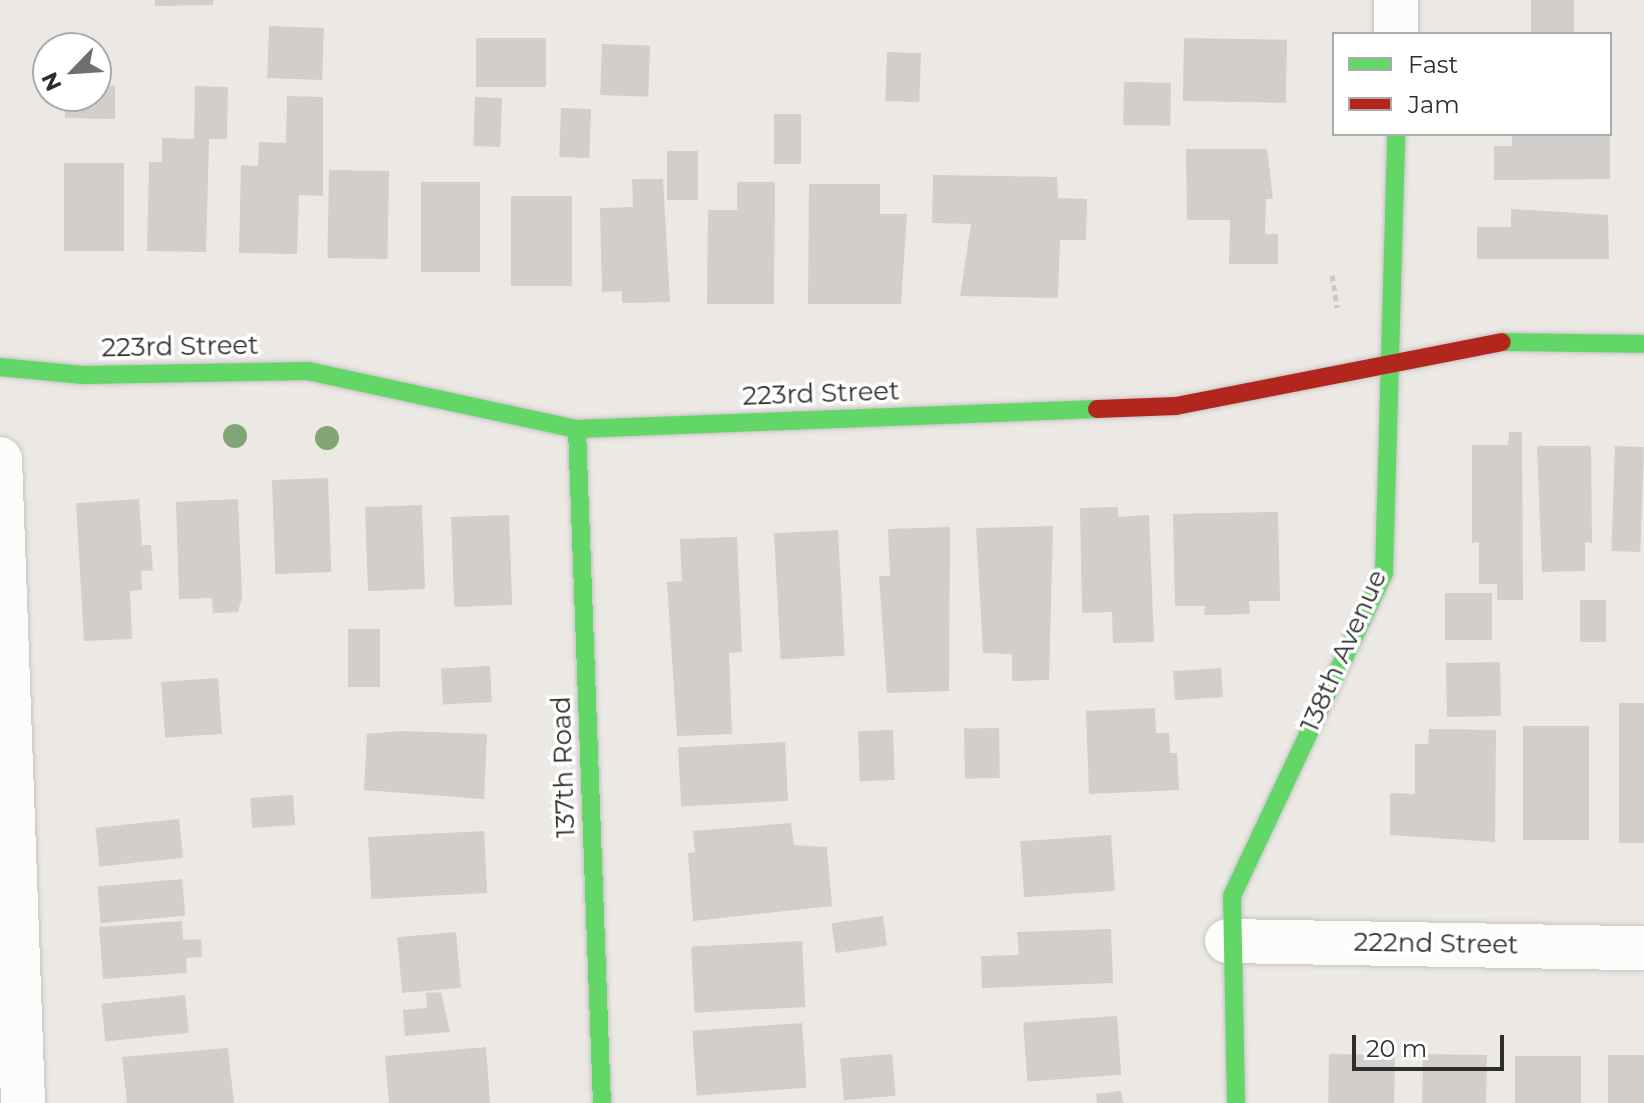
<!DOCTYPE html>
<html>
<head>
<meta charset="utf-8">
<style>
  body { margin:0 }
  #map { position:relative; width:1644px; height:1103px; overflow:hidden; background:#ece8e4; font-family:Montserrat,sans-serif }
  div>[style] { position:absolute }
  .building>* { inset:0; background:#d1cecb; transform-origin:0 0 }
  .path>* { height:5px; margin-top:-2.5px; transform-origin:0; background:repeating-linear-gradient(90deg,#c9c9c8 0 6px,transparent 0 10px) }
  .roads { filter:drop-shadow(0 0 2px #c5c4c5) drop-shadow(0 0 2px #c5c4c5) }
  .street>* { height:44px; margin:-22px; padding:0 22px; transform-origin:22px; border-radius:22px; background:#fcfcfb }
  .fast>* { height:18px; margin:-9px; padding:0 9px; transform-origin:9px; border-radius:9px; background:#63d668 }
  .jam>* { height:18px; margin:-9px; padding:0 9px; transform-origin:9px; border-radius:9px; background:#b3261e }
  .trees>* { width:24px; height:24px; margin:-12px; border-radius:50%; background:#82a575 }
  span { translate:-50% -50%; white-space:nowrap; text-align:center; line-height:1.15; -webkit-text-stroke:7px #fff; paint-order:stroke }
  .street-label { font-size:26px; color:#2e2e2e }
  .legend { position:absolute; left:1332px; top:32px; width:280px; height:104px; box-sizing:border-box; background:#fff; border:2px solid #ababab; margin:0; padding:10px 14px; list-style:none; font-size:24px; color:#2e2e2e }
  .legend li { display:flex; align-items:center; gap:16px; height:40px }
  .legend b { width:40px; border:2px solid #ababab }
  .north { position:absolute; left:32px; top:32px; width:80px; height:80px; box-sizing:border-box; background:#fff; border:2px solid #ababab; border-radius:50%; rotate:245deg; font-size:22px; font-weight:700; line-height:32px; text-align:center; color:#2e2e2e }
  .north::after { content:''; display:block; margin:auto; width:28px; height:36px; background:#706f6e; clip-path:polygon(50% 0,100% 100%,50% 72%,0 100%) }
  .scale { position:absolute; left:1352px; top:1035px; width:152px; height:36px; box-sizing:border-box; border:4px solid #2e2e2e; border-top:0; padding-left:10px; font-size:24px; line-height:28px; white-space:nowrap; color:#2e2e2e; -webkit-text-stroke:6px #fff; paint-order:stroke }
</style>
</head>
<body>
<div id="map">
  <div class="building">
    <div style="clip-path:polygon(155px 0,213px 0,213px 5px,155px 6px)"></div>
    <div style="left:1531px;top:0;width:43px;height:34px"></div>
    <div style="left:269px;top:26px;width:55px;height:52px;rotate:2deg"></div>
    <div style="left:546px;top:38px;width:49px;height:70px;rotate:90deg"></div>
    <div style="left:1184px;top:38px;width:103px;height:63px;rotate:1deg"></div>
    <div style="left:602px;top:44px;width:48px;height:51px;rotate:2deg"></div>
    <div style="left:887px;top:52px;width:34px;height:49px;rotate:2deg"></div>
    <div style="left:1124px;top:82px;width:47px;height:43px;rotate:1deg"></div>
    <div style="clip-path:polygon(96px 85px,115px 86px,115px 119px,65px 118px,65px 96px,96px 96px)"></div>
    <div style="clip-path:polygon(195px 86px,228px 87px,227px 139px,209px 139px,206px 252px,147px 251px,149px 162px,162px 162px,162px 138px,194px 139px)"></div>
    <div style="clip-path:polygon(287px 96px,323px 97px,323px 196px,299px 195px,297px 254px,239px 253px,241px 165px,258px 166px,259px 142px,286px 143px)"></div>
    <div style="left:475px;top:97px;width:27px;height:49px;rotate:2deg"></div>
    <div style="left:561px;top:108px;width:30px;height:49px;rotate:2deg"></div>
    <div style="left:801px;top:114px;width:50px;height:27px;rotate:90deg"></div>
    <div style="clip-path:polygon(1512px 134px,1610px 134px,1610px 179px,1494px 180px,1494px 146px,1512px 146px)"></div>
    <div style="clip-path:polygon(1186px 149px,1267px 149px,1273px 199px,1266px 199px,1265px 234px,1278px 234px,1278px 264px,1229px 264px,1230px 220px,1187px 220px)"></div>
    <div style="left:667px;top:151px;width:31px;height:49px"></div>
    <div style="left:64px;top:163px;width:60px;height:88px"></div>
    <div style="left:329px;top:170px;width:60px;height:88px;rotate:1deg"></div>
    <div style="clip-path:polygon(933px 175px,1057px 177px,1058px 198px,1087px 199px,1086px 240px,1060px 240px,1058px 298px,960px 296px,971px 224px,932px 223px)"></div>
    <div style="clip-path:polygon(632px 179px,663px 179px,670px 302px,622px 303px,622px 291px,602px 292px,600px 208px,633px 207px)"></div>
    <div style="left:421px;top:182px;width:59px;height:90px"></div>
    <div style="clip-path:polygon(737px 182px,775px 182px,774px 304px,707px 304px,708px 210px,737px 210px)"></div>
    <div style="clip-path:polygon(809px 184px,880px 184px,880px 214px,907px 214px,901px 304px,808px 304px)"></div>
    <div style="left:511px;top:196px;width:61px;height:90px"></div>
    <div style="clip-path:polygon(1511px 209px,1608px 215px,1609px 259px,1477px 259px,1477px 227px,1511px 227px)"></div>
    <div style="clip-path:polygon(1509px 432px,1522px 432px,1523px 600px,1497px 600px,1497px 584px,1479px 584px,1479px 542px,1472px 543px,1472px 445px,1508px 445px)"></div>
    <div style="clip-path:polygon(1537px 446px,1591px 446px,1592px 543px,1585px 542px,1585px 571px,1542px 572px)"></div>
    <div style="left:1615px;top:446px;width:29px;height:105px;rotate:2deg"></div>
    <div style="left:328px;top:478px;width:94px;height:56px;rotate:88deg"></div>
    <div style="clip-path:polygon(139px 499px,142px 545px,151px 545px,153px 570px,141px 571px,142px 590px,130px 591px,132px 639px,84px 641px,76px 503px)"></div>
    <div style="clip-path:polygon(238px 499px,242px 597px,238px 612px,213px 613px,212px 598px,179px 599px,176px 502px)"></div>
    <div style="left:422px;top:505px;width:84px;height:57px;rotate:88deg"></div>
    <div style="clip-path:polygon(1118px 507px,1118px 517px,1149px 515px,1154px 642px,1113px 643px,1112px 612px,1082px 613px,1080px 508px)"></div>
    <div style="clip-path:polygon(1278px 512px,1280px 601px,1249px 601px,1250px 614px,1204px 615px,1205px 606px,1175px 606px,1173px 514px)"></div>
    <div style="left:509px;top:515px;width:90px;height:58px;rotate:88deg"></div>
    <div style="clip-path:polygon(1053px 526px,1049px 680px,1012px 681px,1012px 654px,983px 653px,976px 528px)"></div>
    <div style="clip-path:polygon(950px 527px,949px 691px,887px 693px,879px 576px,890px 576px,888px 529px)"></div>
    <div style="left:838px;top:530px;width:126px;height:64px;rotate:87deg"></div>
    <div style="clip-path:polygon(737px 537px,742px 652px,729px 653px,732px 734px,677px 736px,667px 582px,682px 581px,680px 539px)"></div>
    <div style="left:1445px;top:593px;width:47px;height:47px"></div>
    <div style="left:1580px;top:600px;width:26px;height:42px"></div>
    <div style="left:348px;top:629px;width:32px;height:58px"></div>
    <div style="left:1500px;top:662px;width:54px;height:54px;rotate:89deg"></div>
    <div style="left:490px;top:666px;width:36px;height:49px;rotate:87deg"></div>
    <div style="left:1221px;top:668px;width:29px;height:48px;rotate:86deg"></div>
    <div style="left:218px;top:678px;width:56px;height:57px;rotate:86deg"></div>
    <div style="left:1619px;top:703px;width:25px;height:140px"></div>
    <div style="clip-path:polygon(1155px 708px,1156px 733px,1169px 733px,1170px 753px,1177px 753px,1179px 790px,1089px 794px,1086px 711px)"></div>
    <div style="left:1589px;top:726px;width:114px;height:66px;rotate:90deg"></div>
    <div style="left:999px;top:728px;width:50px;height:35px;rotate:89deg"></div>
    <div style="clip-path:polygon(1429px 729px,1496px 730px,1495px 842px,1390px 835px,1390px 793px,1415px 794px,1415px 744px,1428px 744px)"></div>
    <div style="left:893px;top:730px;width:50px;height:35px;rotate:88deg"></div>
    <div style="clip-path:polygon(401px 731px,487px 734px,484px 799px,364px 790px,367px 734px)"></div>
    <div style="left:785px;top:742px;width:59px;height:107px;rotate:87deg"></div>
    <div style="left:293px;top:795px;width:30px;height:43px;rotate:86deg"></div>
    <div style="left:179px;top:819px;width:39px;height:84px;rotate:84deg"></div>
    <div style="clip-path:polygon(791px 823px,794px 845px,827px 847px,832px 906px,693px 921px,688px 853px,695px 852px,693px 831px)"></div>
    <div style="left:484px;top:831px;width:62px;height:116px;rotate:87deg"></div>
    <div style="left:1111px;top:835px;width:56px;height:91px;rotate:86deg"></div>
    <div style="left:182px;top:879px;width:37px;height:85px;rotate:85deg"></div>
    <div style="left:883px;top:916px;width:30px;height:52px;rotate:82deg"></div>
    <div style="clip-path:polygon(182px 921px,183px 940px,201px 939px,202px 957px,186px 958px,187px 973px,103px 979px,99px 927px)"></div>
    <div style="clip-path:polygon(1111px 929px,1113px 983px,982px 988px,981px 956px,1019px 955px,1017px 932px)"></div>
    <div style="left:456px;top:932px;width:56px;height:59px;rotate:85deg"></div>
    <div style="left:802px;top:941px;width:66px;height:111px;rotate:87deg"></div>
    <div style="clip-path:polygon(441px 992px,450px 1032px,405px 1036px,403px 1010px,427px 1008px,426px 993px)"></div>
    <div style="left:185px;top:995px;width:38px;height:84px;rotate:84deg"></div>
    <div style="left:1117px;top:1016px;width:59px;height:94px;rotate:86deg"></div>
    <div style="left:802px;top:1023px;width:65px;height:110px;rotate:86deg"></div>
    <div style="clip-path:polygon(486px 1047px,490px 1103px,389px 1103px,385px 1056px)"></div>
    <div style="clip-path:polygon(228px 1048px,234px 1103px,127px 1103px,122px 1057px)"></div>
    <div style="left:892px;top:1054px;width:42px;height:52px;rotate:85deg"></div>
    <div style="left:1329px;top:1054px;width:66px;height:49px;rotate:1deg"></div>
    <div style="left:1423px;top:1054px;width:64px;height:49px;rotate:1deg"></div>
    <div style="left:1608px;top:1055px;width:36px;height:48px"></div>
    <div style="left:1515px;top:1056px;width:66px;height:47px"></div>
    <div style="clip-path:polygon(1121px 1091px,1123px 1103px,1097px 1103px,1096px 1094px)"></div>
  </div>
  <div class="path">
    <div style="left:1332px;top:275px;width:33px;rotate:81deg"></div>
  </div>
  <div class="roads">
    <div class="street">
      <div style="left:1396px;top:34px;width:34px;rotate:-90deg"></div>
      <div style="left:0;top:459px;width:644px;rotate:87.95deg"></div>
      <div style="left:1227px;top:941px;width:417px;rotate:1deg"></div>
    </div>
    <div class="fast">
      <div style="left:1502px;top:342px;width:142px;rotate:0.8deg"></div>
      <div style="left:0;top:367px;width:83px;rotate:5.5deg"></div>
      <div style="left:83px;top:375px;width:225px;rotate:-1deg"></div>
      <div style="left:308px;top:371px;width:275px;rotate:12.2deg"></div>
      <div style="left:577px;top:429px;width:520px;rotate:-2.2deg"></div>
      <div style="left:577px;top:429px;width:674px;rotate:87.88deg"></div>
      <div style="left:1236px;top:1103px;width:207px;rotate:-91.1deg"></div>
      <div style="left:1232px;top:896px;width:357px;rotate:-64.8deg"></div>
      <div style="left:1384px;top:573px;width:439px;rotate:-88.4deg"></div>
    </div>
    <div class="jam">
      <div style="left:1097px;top:409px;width:79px;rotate:-2.2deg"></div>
      <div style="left:1176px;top:406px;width:332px;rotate:-11.1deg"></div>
    </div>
  </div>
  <div class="trees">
    <div style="left:235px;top:436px"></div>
    <div style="left:327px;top:438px"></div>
  </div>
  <div class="street-label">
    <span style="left:180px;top:347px;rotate:-1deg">223rd Street</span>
    <span style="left:821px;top:394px;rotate:-2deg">223rd Street</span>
    <span style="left:1344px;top:651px;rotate:-66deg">138th Avenue</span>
    <span style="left:564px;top:767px;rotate:-92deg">137th Road</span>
    <span style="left:1436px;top:944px;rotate:1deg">222nd Street</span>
  </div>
  <ul class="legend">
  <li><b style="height:10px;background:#63d668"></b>Fast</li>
  <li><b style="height:10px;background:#b3261e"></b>Jam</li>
  </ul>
  <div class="north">N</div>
  <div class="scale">20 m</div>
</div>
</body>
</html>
